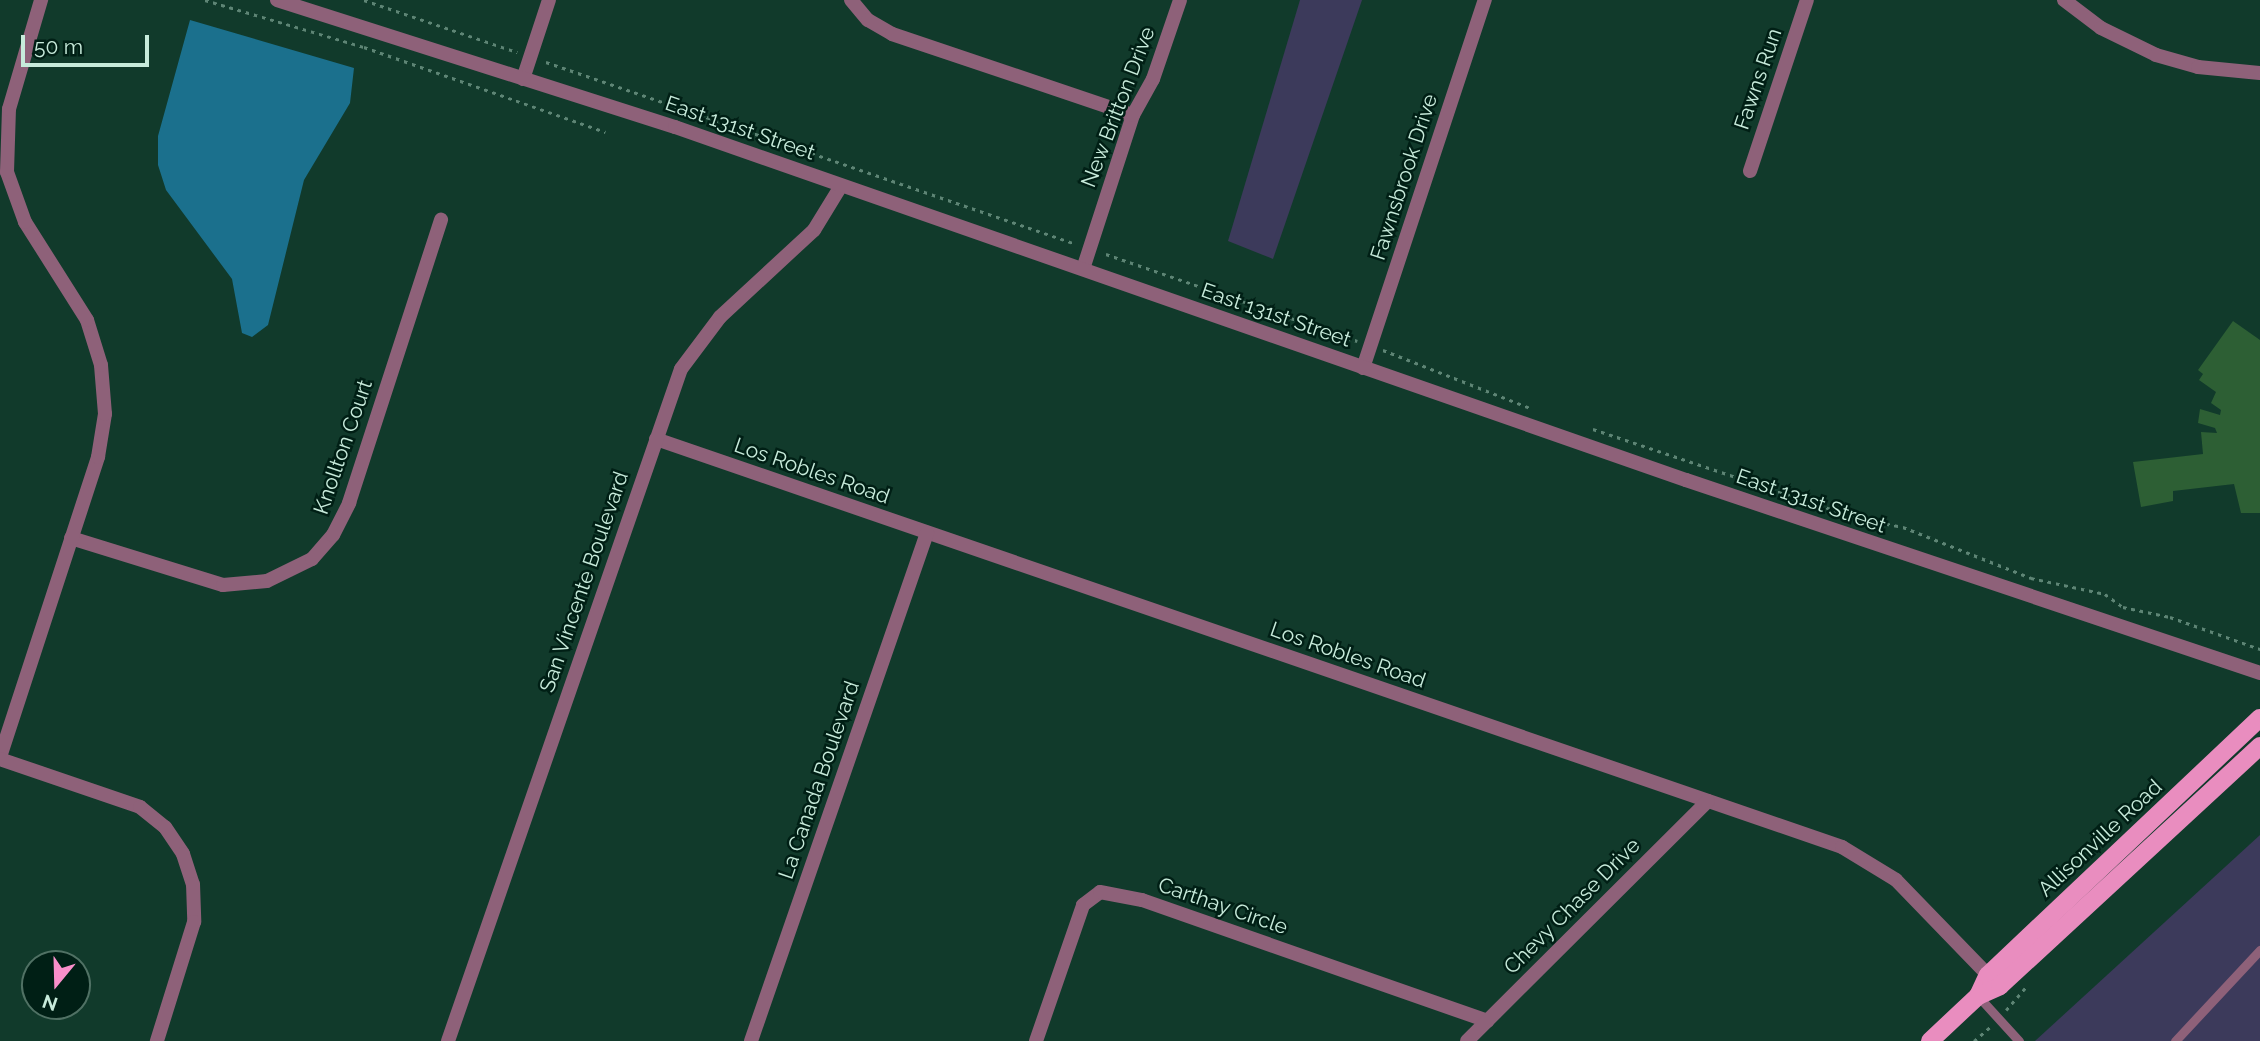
<!DOCTYPE html>
<html>
<head>
<meta charset="utf-8">
<style>
  body { margin:0 }
  #map { position:relative; width:2260px; height:1041px; overflow:hidden; background:#113a2b; font-family:Raleway,sans-serif }
  div>[style] { position:absolute }
  .green>* { inset:0; background:#3c3a5b }
  .water>* { inset:0; background:#1b708d }
  .building>* { inset:0; background:#2d5f34 }
  .path>* { height:2.5px; margin-top:-1.25px; transform-origin:0; background:repeating-linear-gradient(90deg,#5e8575 0 3.5px,transparent 0 8.5px) }
  .service>* { height:9px; margin:-4.5px; padding:0 4.5px; transform-origin:4.5px; border-radius:4.5px; background:#8e6179 }
  .minor>* { height:14px; margin:-7px; padding:0 7px; transform-origin:7px; border-radius:7px; background:#8e6179 }
  .tertiary>* { height:14px; margin:-7px; padding:0 7px; transform-origin:7px; border-radius:7px; background:#8e6179 }
  .primary>* { height:18px; margin:-9px; padding:0 9px; transform-origin:9px; border-radius:9px; background:#e98dbf }
  span { translate:-50% -50%; white-space:nowrap; text-align:center; line-height:1.15; -webkit-text-stroke:5px #001f15; paint-order:stroke }
  .street-label { font-size:21px; color:#c7ebdb }
  .north { position:absolute; left:21px; top:950px; width:70px; height:70px; box-sizing:border-box; background:#001f15; border:2px solid #507164; border-radius:50%; rotate:199deg; font-size:19px; font-weight:700; line-height:28px; text-align:center; color:#c7ebdb }
  .north::after { content:''; display:block; margin:auto; width:24px; height:32px; background:#f98fca; clip-path:polygon(50% 0,100% 100%,50% 72%,0 100%) }
  .scale { position:absolute; left:21px; top:35px; width:128px; height:32px; box-sizing:border-box; border:4px solid #c7ebdb; border-top:0; padding-left:9px; font-size:21px; line-height:24px; white-space:nowrap; color:#c7ebdb; -webkit-text-stroke:5px #001f15; paint-order:stroke }
</style>
</head>
<body>
<div id="map">
  <div class="green">
    <div style="clip-path:polygon(1300px 0,1362px 0,1273px 259px,1228px 241px)"></div>
    <div style="clip-path:polygon(2260px 835px,2260px 1041px,2035px 1041px)"></div>
  </div>
  <div class="water">
    <div style="clip-path:polygon(190px 20px,354px 68px,350px 103px,304px 180px,268px 325px,252px 337px,242px 333px,232px 279px,166px 190px,158px 165px,158px 136px)"></div>
  </div>
  <div class="building">
    <div style="clip-path:polygon(2233px 321px,2260px 340px,2260px 513px,2241px 513px,2234px 484px,2173px 491px,2173px 501px,2141px 507px,2133px 462px,2203px 454px,2201px 432px,2217px 433px,2215px 428px,2198px 423px,2200px 409px,2220px 415px,2221px 410px,2211px 403px,2216px 392px,2199px 380px,2203px 374px,2198px 370px)"></div>
  </div>
  <div class="path">
    <div style="left:205px;top:0;width:166px;rotate:16.5deg"></div>
    <div style="left:364px;top:47px;width:256px;rotate:19.4deg"></div>
    <div style="left:364px;top:0;width:162px;rotate:18.8deg"></div>
    <div style="left:546px;top:62px;width:560px;rotate:18.95deg"></div>
    <div style="left:1106px;top:254px;width:266px;rotate:19.1deg"></div>
    <div style="left:1383px;top:350px;width:158px;rotate:21.5deg"></div>
    <div style="left:1593px;top:429px;width:283px;rotate:18.6deg"></div>
    <div style="left:1861px;top:519px;width:43px;rotate:10.8deg"></div>
    <div style="left:1903px;top:527px;width:138px;rotate:21.7deg"></div>
    <div style="left:2031px;top:578px;width:76px;rotate:12.2deg"></div>
    <div style="left:2105px;top:594px;width:22px;rotate:36deg"></div>
    <div style="left:2123px;top:607px;width:48px;rotate:12deg"></div>
    <div style="left:2170px;top:617px;width:96px;rotate:19.6deg"></div>
    <div style="left:2006px;top:1010px;width:29px;rotate:-49deg"></div>
    <div style="left:1974px;top:1041px;width:21px;rotate:-41deg"></div>
  </div>
  <div class="service">
    <div style="left:1978px;top:996px;width:61px;rotate:47.7deg"></div>
    <div style="left:2175px;top:1041px;width:125px;rotate:-47deg"></div>
  </div>
  <div class="minor">
    <div style="left:851px;top:0;width:26px;rotate:50deg"></div>
    <div style="left:868px;top:20px;width:28px;rotate:30deg"></div>
    <div style="left:892px;top:34px;width:254px;rotate:18.6deg"></div>
    <div style="left:2064px;top:0;width:46px;rotate:37.1deg"></div>
    <div style="left:2101px;top:28px;width:61px;rotate:26.1deg"></div>
    <div style="left:2156px;top:55px;width:44px;rotate:15.9deg"></div>
    <div style="left:2198px;top:67px;width:62px;rotate:5.5deg"></div>
    <div style="left:523px;top:79px;width:83px;rotate:-71.8deg"></div>
    <div style="left:1750px;top:171px;width:180px;rotate:-71.6deg"></div>
    <div style="left:1083px;top:269px;width:162px;rotate:-72deg"></div>
    <div style="left:1133px;top:115px;width:41px;rotate:-60.9deg"></div>
    <div style="left:1153px;top:79px;width:83px;rotate:-71.1deg"></div>
    <div style="left:1363px;top:368px;width:388px;rotate:-71.7deg"></div>
    <div style="left:656px;top:439px;width:1254px;rotate:18.98deg"></div>
    <div style="left:1842px;top:847px;width:63px;rotate:31.4deg"></div>
    <div style="left:1896px;top:880px;width:132px;rotate:45.9deg"></div>
    <div style="left:71px;top:538px;width:159px;rotate:17.2deg"></div>
    <div style="left:223px;top:585px;width:44px;rotate:-5.2deg"></div>
    <div style="left:267px;top:581px;width:50px;rotate:-26.1deg"></div>
    <div style="left:312px;top:559px;width:32px;rotate:-49deg"></div>
    <div style="left:333px;top:535px;width:36px;rotate:-63deg"></div>
    <div style="left:349px;top:503px;width:298px;rotate:-72deg"></div>
    <div style="left:0;top:757px;width:316px;rotate:-71.9deg"></div>
    <div style="left:98px;top:457px;width:44px;rotate:-80.8deg"></div>
    <div style="left:105px;top:414px;width:49px;rotate:-94.7deg"></div>
    <div style="left:101px;top:365px;width:47px;rotate:-107.3deg"></div>
    <div style="left:87px;top:320px;width:116px;rotate:-122.3deg"></div>
    <div style="left:25px;top:222px;width:53px;rotate:-109.8deg"></div>
    <div style="left:7px;top:172px;width:63px;rotate:-88.2deg"></div>
    <div style="left:9px;top:109px;width:114px;rotate:-73.6deg"></div>
    <div style="left:0;top:759px;width:148px;rotate:18.9deg"></div>
    <div style="left:140px;top:807px;width:32px;rotate:39deg"></div>
    <div style="left:165px;top:827px;width:32px;rotate:56deg"></div>
    <div style="left:183px;top:854px;width:32px;rotate:72deg"></div>
    <div style="left:193px;top:884px;width:38px;rotate:88deg"></div>
    <div style="left:194px;top:922px;width:125px;rotate:107.3deg"></div>
    <div style="left:448px;top:1041px;width:711px;rotate:-70.88deg"></div>
    <div style="left:681px;top:369px;width:65px;rotate:-53.1deg"></div>
    <div style="left:720px;top:317px;width:128px;rotate:-42.8deg"></div>
    <div style="left:814px;top:230px;width:52px;rotate:-58.5deg"></div>
    <div style="left:751px;top:1041px;width:538px;rotate:-70.89deg"></div>
    <div style="left:1036px;top:1041px;width:144px;rotate:-70.9deg"></div>
    <div style="left:1083px;top:905px;width:21px;rotate:-37deg"></div>
    <div style="left:1100px;top:892px;width:43px;rotate:10.8deg"></div>
    <div style="left:1142px;top:900px;width:366px;rotate:19.3deg"></div>
    <div style="left:1467px;top:1041px;width:340px;rotate:-44.9deg"></div>
  </div>
  <div class="tertiary">
    <div style="left:277px;top:0;width:418px;rotate:17.7deg"></div>
    <div style="left:675px;top:127px;width:1071px;rotate:19.25deg"></div>
    <div style="left:1686px;top:480px;width:606px;rotate:18.58deg"></div>
  </div>
  <div class="primary">
    <div style="left:1978px;top:996px;width:23px;rotate:-65deg"></div>
    <div style="left:1988px;top:975px;width:374px;rotate:-43.4deg"></div>
    <div style="left:1930px;top:1041px;width:66px;rotate:-43.2deg"></div>
    <div style="left:1978px;top:996px;width:24px;rotate:-24deg"></div>
    <div style="left:2000px;top:986px;width:354px;rotate:-42.7deg"></div>
  </div>
  <div class="street-label">
    <span style="left:1758px;top:79px;rotate:-71deg">Fawns Run</span>
    <span style="left:1118px;top:107px;rotate:-69deg">New Britton Drive</span>
    <span style="left:740px;top:128px;rotate:19deg">East 131st Street</span>
    <span style="left:1404px;top:177px;rotate:-72deg">Fawnsbrook Drive</span>
    <span style="left:1276px;top:315px;rotate:19deg">East 131st Street</span>
    <span style="left:343px;top:447px;rotate:-71deg">Knollton Court</span>
    <span style="left:812px;top:471px;rotate:19deg">Los Robles Road</span>
    <span style="left:1811px;top:501px;rotate:19deg">East 131st Street</span>
    <span style="left:584px;top:582px;rotate:-71deg">San Vincente Boulevard</span>
    <span style="left:1348px;top:655px;rotate:19deg">Los Robles Road</span>
    <span style="left:819px;top:780px;rotate:-71deg">La Canada Boulevard</span>
    <span style="left:2100px;top:838px;rotate:-43deg">Allisonville Road</span>
    <span style="left:1223px;top:906px;rotate:19deg">Carthay Circle</span>
    <span style="left:1572px;top:906px;rotate:-45deg">Chevy Chase Drive</span>
  </div>
  <div class="north">N</div>
  <div class="scale">50 m</div>
</div>
</body>
</html>
